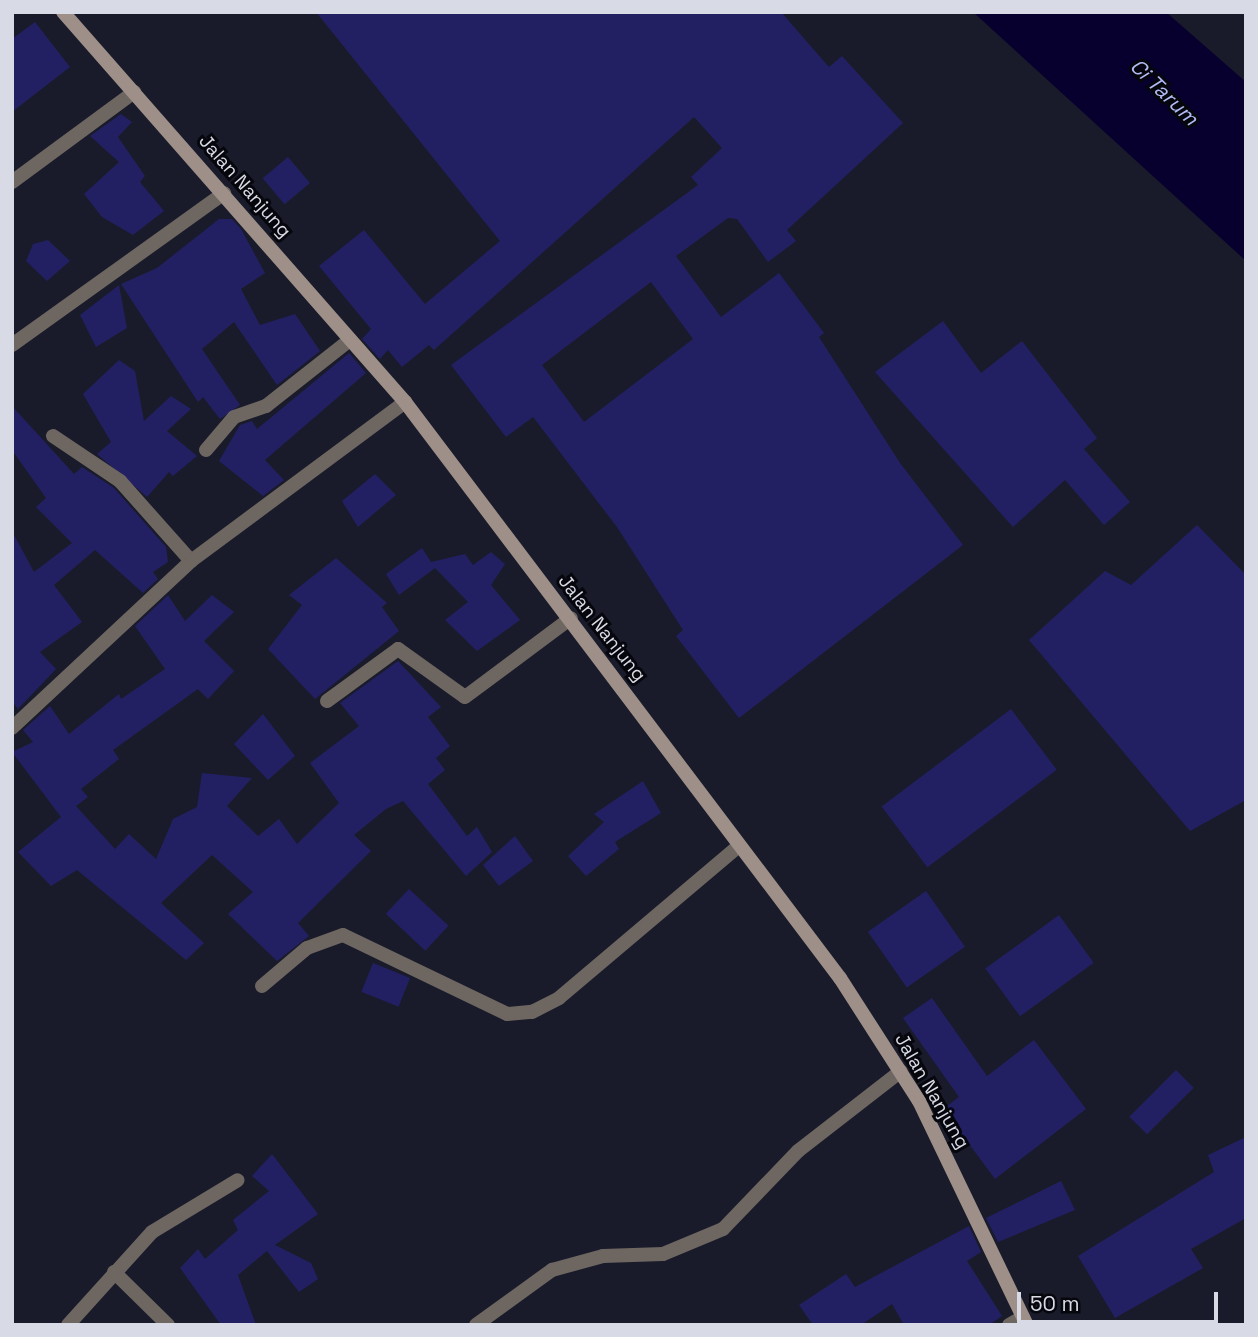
<!DOCTYPE html>
<html>
<head>
<meta charset="utf-8">
<style>
  body { margin:0 }
  #map { position:relative; width:1258px; height:1337px; overflow:hidden; background:#191b2a; font-family:"Space Grotesk",sans-serif }
  div>[style] { position:absolute }
  .water>* { inset:0; background:#07002f }
  .building>* { inset:0; background:#222062; transform-origin:0 0 }
  .minor>* { height:14px; margin:-7px; padding:0 7px; transform-origin:7px; border-radius:7px; background:#6e6661 }
  .secondary>* { height:14px; margin:-7px; padding:0 7px; transform-origin:7px; border-radius:7px; background:#9e9088 }
  span { translate:-50% -50%; white-space:nowrap; text-align:center; line-height:1.15; -webkit-text-stroke:6px #06070d; paint-order:stroke }
  .street-label { font-size:19px; color:#d8dae5 }
  .water-label { font-size:21px; color:#b2baf6; font-style:italic }
  .frame { position:absolute; inset:0; border:14px solid #d8dae5; pointer-events:none }
  .scale { position:absolute; left:1017px; top:1292px; width:201px; height:32px; box-sizing:border-box; border:4px solid #d8dae5; border-top:0; padding-left:9px; font-size:21px; line-height:24px; white-space:nowrap; color:#d8dae5; -webkit-text-stroke:5px #06070d; paint-order:stroke }
</style>
</head>
<body>
<div id="map">
  <div class="water">
    <div style="clip-path:polygon(973px 12px,1166px 12px,1246px 82px,1246px 261px)"></div>
  </div>
  <div class="building">
    <div style="clip-path:polygon(evenodd,316px 12px,781px 12px,829px 67px,842px 56px,903px 123px,787px 230px,796px 241px,768px 262px,737px 219px,728px 218px,676px 256px,721px 317px,779px 273px,824px 333px,819px 337px,900px 463px,963px 545px,739px 718px,676px 636px,683px 630px,617px 527px,533px 417px,506px 437px,451px 365px,698px 185px,691px 177px,722px 148px,694px 117px,434px 350px,429px 345px,402px 367px,388px 350px,380px 359px,362px 339px,371px 329px,319px 266px,364px 230px,425px 304px,500px 241px,316px 12px,651px 282px,693px 339px,584px 422px,542px 365px,651px 282px)"></div>
    <div style="clip-path:polygon(35px 22px,70px 67px,12px 112px,12px 39px)"></div>
    <div style="clip-path:polygon(121px 114px,132px 122px,118px 137px,145px 176px,140px 182px,164px 211px,133px 235px,102px 217px,84px 194px,119px 162px,90px 136px)"></div>
    <div style="left:288px;top:157px;width:34px;height:33px;rotate:50deg"></div>
    <div style="clip-path:polygon(219px 219px,232px 219px,241px 229px,265px 273px,241px 289px,260px 325px,295px 314px,320px 351px,277px 385px,234px 322px,202px 349px,240px 405px,220px 419px,203px 397px,198px 402px,121px 284px,157px 268px)"></div>
    <div style="clip-path:polygon(48px 240px,70px 261px,47px 281px,26px 261px,33px 244px)"></div>
    <div style="clip-path:polygon(119px 285px,127px 328px,96px 347px,80px 315px)"></div>
    <div style="clip-path:polygon(943px 321px,981px 373px,1022px 341px,1097px 438px,1084px 449px,1130px 502px,1104px 525px,1065px 480px,1013px 527px,875px 372px)"></div>
    <div style="clip-path:polygon(349px 353px,366px 373px,265px 460px,284px 480px,263px 496px,219px 461px,240px 425px,252px 421px,257px 429px)"></div>
    <div style="clip-path:polygon(119px 360px,135px 371px,144px 421px,171px 396px,191px 409px,167px 431px,197px 456px,173px 476px,169px 472px,147px 497px,97px 454px,111px 442px,83px 394px)"></div>
    <div style="clip-path:polygon(12px 406px,74px 474px,82px 467px,114px 488px,166px 547px,168px 562px,153px 572px,158px 579px,143px 593px,95px 550px,54px 585px,82px 622px,40px 652px,56px 669px,18px 709px,12px 701px,12px 531px,34px 572px,72px 543px,36px 507px,46px 498px,12px 450px)"></div>
    <div style="clip-path:polygon(375px 474px,396px 495px,358px 527px,342px 501px)"></div>
    <div style="clip-path:polygon(1197px 525px,1246px 575px,1246px 800px,1190px 831px,1029px 640px,1105px 571px,1131px 585px)"></div>
    <div style="clip-path:polygon(422px 548px,431px 562px,465px 554px,473px 565px,491px 552px,505px 564px,491px 585px,520px 620px,477px 651px,445px 620px,468px 602px,435px 568px,399px 595px,386px 574px)"></div>
    <div style="clip-path:polygon(336px 558px,387px 603px,382px 607px,399px 631px,315px 699px,268px 649px,302px 605px,289px 595px)"></div>
    <div style="clip-path:polygon(168px 595px,185px 621px,212px 595px,234px 612px,204px 641px,234px 671px,208px 699px,198px 689px,113px 750px,119px 759px,81px 789px,88px 797px,76px 806px,115px 849px,129px 834px,156px 859px,173px 819px,197px 807px,202px 773px,252px 778px,227px 806px,258px 836px,279px 819px,297px 844px,339px 803px,310px 763px,359px 726px,340px 703px,398px 661px,441px 707px,428px 717px,450px 746px,436px 758px,445px 770px,428px 784px,467px 836px,477px 827px,492px 852px,466px 876px,403px 801px,386px 809px,354px 835px,371px 851px,298px 923px,309px 936px,277px 961px,228px 914px,253px 892px,212px 855px,161px 903px,204px 943px,186px 960px,77px 870px,51px 886px,18px 852px,61px 817px,12px 752px,33px 742px,23px 730px,50px 706px,69px 734px,119px 694px,121px 699px,165px 669px,135px 626px)"></div>
    <div style="left:1011px;top:709px;width:76px;height:162px;rotate:53deg"></div>
    <div style="clip-path:polygon(263px 714px,295px 756px,268px 780px,234px 744px)"></div>
    <div style="clip-path:polygon(643px 781px,661px 813px,615px 842px,619px 849px,586px 876px,568px 856px,604px 822px,594px 814px)"></div>
    <div style="clip-path:polygon(515px 836px,533px 861px,499px 886px,483px 865px)"></div>
    <div style="left:409px;top:889px;width:54px;height:34px;rotate:43deg"></div>
    <div style="left:926px;top:891px;width:68px;height:71px;rotate:55deg"></div>
    <div style="left:1059px;top:915px;width:59px;height:91px;rotate:54deg"></div>
    <div style="left:373px;top:963px;width:40px;height:31px;rotate:22deg"></div>
    <div style="clip-path:polygon(932px 998px,987px 1076px,1034px 1040px,1086px 1109px,995px 1179px,943px 1109px,959px 1097px,903px 1018px)"></div>
    <div style="left:1176px;top:1070px;width:25px;height:66px;rotate:45deg"></div>
    <div style="clip-path:polygon(1246px 1137px,1246px 1218px,1191px 1249px,1203px 1268px,1115px 1318px,1078px 1256px,1214px 1172px,1208px 1155px)"></div>
    <div style="clip-path:polygon(272px 1154px,318px 1214px,275px 1245px,311px 1263px,318px 1279px,299px 1292px,267px 1251px,238px 1275px,256px 1325px,221px 1325px,180px 1268px,198px 1249px,205px 1259px,238px 1230px,233px 1220px,269px 1191px,252px 1176px)"></div>
    <div style="clip-path:polygon(1061px 1181px,1075px 1210px,998px 1242px,986px 1218px)"></div>
    <div style="clip-path:polygon(969px 1226px,981px 1252px,967px 1261px,1002px 1316px,989px 1325px,904px 1325px,892px 1304px,861px 1325px,813px 1325px,799px 1305px,846px 1274px,855px 1287px)"></div>
  </div>
  <div class="minor">
    <div style="left:12px;top:182px;width:152px;rotate:-36.4deg"></div>
    <div style="left:12px;top:345px;width:261px;rotate:-35.6deg"></div>
    <div style="left:53px;top:436px;width:81px;rotate:33.9deg"></div>
    <div style="left:120px;top:481px;width:107px;rotate:48.4deg"></div>
    <div style="left:206px;top:450px;width:43px;rotate:-49.7deg"></div>
    <div style="left:234px;top:417px;width:34px;rotate:-19deg"></div>
    <div style="left:266px;top:406px;width:107px;rotate:-38.2deg"></div>
    <div style="left:327px;top:701px;width:88px;rotate:-36.2deg"></div>
    <div style="left:398px;top:649px;width:82px;rotate:35.6deg"></div>
    <div style="left:465px;top:697px;width:132px;rotate:-36.7deg"></div>
    <div style="left:12px;top:728px;width:245px;rotate:-43deg"></div>
    <div style="left:191px;top:561px;width:267px;rotate:-36.6deg"></div>
    <div style="left:262px;top:986px;width:59px;rotate:-40.2deg"></div>
    <div style="left:307px;top:948px;width:38px;rotate:-20deg"></div>
    <div style="left:343px;top:935px;width:182px;rotate:25.7deg"></div>
    <div style="left:507px;top:1014px;width:25px;rotate:-5deg"></div>
    <div style="left:532px;top:1012px;width:30px;rotate:-27deg"></div>
    <div style="left:559px;top:998px;width:234px;rotate:-40.2deg"></div>
    <div style="left:114px;top:1272px;width:76px;rotate:44.5deg"></div>
    <div style="left:68px;top:1325px;width:125px;rotate:-47.9deg"></div>
    <div style="left:152px;top:1232px;width:100px;rotate:-31.2deg"></div>
    <div style="left:476px;top:1325px;width:94px;rotate:-35.9deg"></div>
    <div style="left:552px;top:1270px;width:53px;rotate:-15.4deg"></div>
    <div style="left:603px;top:1256px;width:60px;rotate:-1.9deg"></div>
    <div style="left:663px;top:1254px;width:65px;rotate:-22.6deg"></div>
    <div style="left:723px;top:1229px;width:108px;rotate:-46.1deg"></div>
    <div style="left:798px;top:1151px;width:130px;rotate:-37.8deg"></div>
    <div style="left:1009px;top:1325px;width:16px;rotate:-30deg"></div>
  </div>
  <div class="secondary">
    <div style="left:63px;top:12px;width:519px;rotate:48.75deg"></div>
    <div style="left:405px;top:402px;width:722px;rotate:52.94deg"></div>
    <div style="left:840px;top:978px;width:146px;rotate:57.3deg"></div>
    <div style="left:919px;top:1101px;width:249px;rotate:64.3deg"></div>
  </div>
  <div class="street-label">
    <span style="left:245px;top:186px;rotate:49deg">Jalan Nanjung</span>
    <span style="left:602px;top:628px;rotate:52deg">Jalan Nanjung</span>
    <span style="left:932px;top:1091px;rotate:60deg">Jalan Nanjung</span>
  </div>
  <div class="water-label">
    <span style="left:1164px;top:92px;rotate:44deg">Ci Tarum</span>
  </div>
  <div class="frame"></div>
  <div class="scale">50 m</div>
</div>
</body>
</html>
